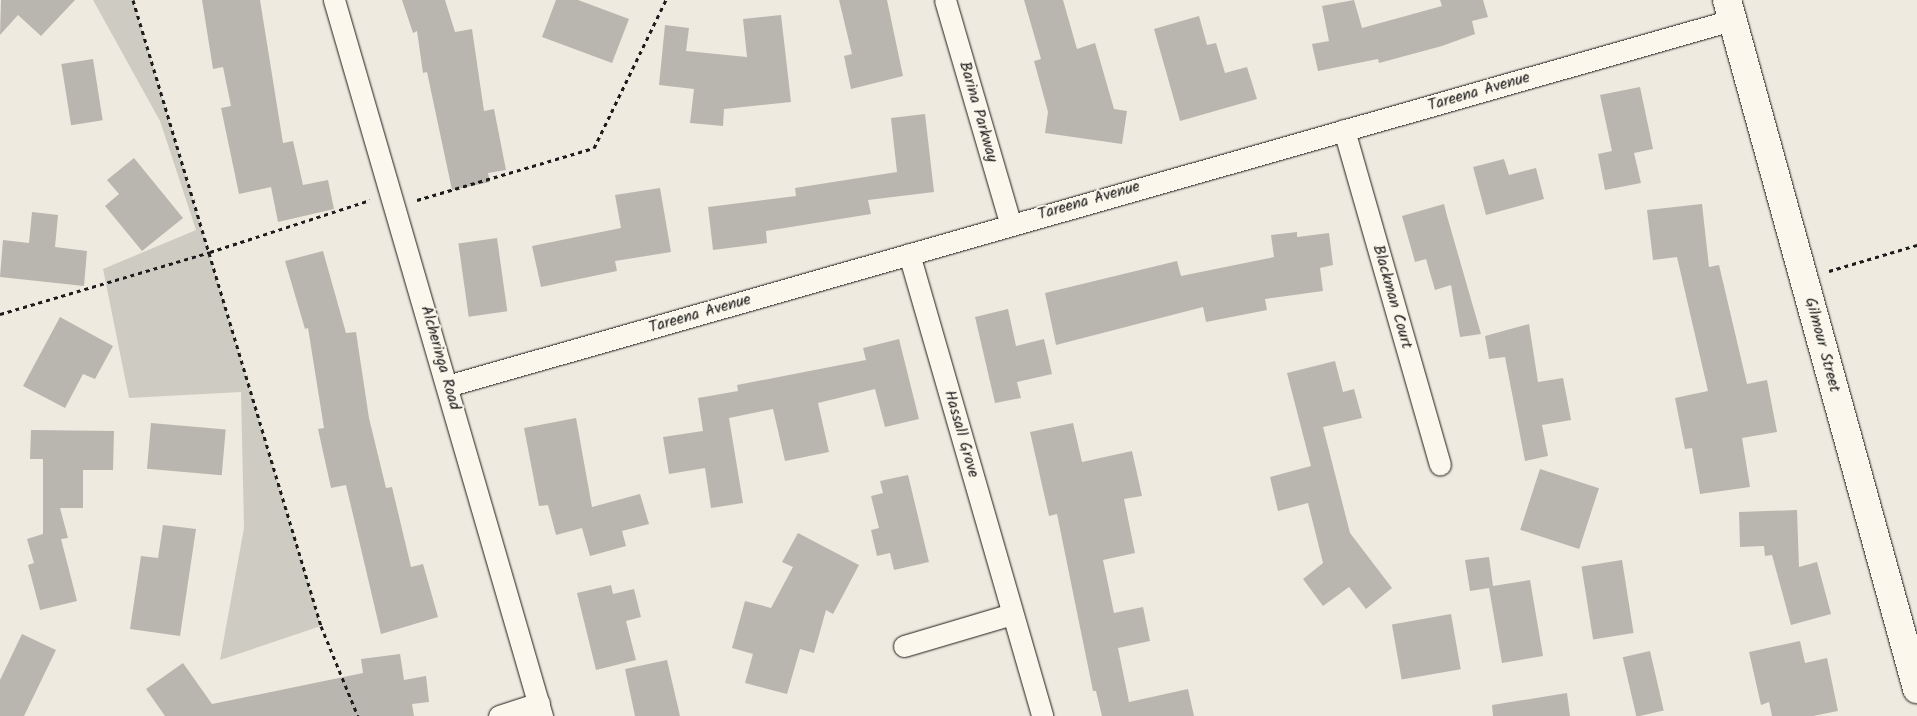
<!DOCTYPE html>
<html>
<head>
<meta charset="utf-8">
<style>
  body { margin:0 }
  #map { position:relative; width:1917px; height:716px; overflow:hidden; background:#eeeadf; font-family:Kalam,sans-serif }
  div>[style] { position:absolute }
  .green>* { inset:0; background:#ceccc2 }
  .building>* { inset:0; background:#b9b6af; transform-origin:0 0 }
  .path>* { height:3px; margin-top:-1.5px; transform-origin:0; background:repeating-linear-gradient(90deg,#1c1c1c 0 4px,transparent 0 8px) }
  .roads { filter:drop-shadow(0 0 1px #1c1c1c) drop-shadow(0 0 1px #1c1c1c) }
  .street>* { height:21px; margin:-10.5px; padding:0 10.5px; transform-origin:10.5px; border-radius:10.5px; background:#fbf7ec }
  .secondary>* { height:28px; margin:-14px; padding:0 14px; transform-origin:14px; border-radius:14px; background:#fbf7ec }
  span { translate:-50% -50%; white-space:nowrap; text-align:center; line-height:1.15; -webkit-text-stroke:4px #fbf7ec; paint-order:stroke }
  .street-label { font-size:16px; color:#1c1c1c }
</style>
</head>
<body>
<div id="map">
  <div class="green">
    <div style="clip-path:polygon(93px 0,133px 0,321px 626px,220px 660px,244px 528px,241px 392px,129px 398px,103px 269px,196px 230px,160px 121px)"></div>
  </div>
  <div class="building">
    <div style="clip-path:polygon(1px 0,75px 0,41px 36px,18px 15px,0 35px)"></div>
    <div style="clip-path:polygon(202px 0,260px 0,283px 143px,293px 141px,303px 185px,328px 180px,334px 209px,278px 222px,271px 187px,239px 194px,221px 108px,231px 106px,223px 67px,213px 69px)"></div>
    <div style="clip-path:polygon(402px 0,445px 0,455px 32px,472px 29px,484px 111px,494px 109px,506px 170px,488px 173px,490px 182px,452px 190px,427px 72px,423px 73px,417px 31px,413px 33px)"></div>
    <div style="clip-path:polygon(556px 0,578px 0,629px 19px,612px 63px,542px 37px)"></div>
    <div style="clip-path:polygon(839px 0,887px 0,903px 76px,851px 89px,844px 56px,852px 54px)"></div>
    <div style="clip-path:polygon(1024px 0,1063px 0,1077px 49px,1095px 43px,1114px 109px,1127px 111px,1122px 144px,1045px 133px,1048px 112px,1034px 61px,1041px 59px)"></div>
    <div style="clip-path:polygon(1354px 0,1362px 28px,1442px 6px,1440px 0,1483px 0,1488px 17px,1472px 21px,1475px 34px,1442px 46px,1379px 63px,1378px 59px,1318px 71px,1312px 44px,1329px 41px,1322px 6px)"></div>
    <div style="clip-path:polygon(781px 15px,791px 102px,724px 109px,723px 126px,690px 123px,694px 89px,659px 85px,665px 25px,689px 28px,686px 51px,747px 57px,743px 19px)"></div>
    <div style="clip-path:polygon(1199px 16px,1207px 45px,1216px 43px,1225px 73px,1247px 67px,1257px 99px,1180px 121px,1154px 29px)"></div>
    <div style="left:93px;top:59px;width:62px;height:32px;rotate:81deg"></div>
    <div style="clip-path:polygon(1640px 87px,1653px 149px,1634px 153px,1641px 183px,1605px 190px,1598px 154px,1612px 151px,1600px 95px)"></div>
    <div style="clip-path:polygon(925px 114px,934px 192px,868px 200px,871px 214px,766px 231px,767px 243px,713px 250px,708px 207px,796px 196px,795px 188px,897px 172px,891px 118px)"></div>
    <div style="clip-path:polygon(134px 158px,183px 218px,142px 251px,105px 206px,119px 194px,107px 180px)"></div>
    <div style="clip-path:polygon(1504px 159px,1509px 175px,1536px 168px,1544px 199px,1486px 215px,1473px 167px)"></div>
    <div style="clip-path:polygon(660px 188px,671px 252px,615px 261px,617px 271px,541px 287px,532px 246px,621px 228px,615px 195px)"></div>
    <div style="clip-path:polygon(1444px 204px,1447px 216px,1481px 334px,1460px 337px,1451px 285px,1435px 290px,1426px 259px,1415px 262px,1402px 216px)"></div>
    <div style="clip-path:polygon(1702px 204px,1709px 267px,1719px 265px,1747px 384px,1767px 380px,1777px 432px,1742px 438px,1750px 487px,1700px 494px,1692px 448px,1685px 449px,1675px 398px,1708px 391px,1677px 257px,1653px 260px,1647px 210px)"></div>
    <div style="clip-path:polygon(32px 212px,58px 215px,55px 247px,87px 251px,84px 286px,0 277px,3px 240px,29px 243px)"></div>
    <div style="clip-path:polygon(1297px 232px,1297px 237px,1329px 233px,1333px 265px,1320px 268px,1323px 291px,1265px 299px,1267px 310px,1206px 322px,1203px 307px,1056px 345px,1045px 293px,1177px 261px,1181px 276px,1274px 257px,1271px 235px)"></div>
    <div style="left:497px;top:238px;width:74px;height:39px;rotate:82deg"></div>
    <div style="clip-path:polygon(323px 251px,346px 333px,356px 332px,369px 418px,386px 488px,392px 487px,411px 567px,423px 564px,438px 617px,381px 634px,346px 485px,331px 488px,318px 429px,324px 428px,308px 328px,305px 329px,285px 261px)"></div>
    <div style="clip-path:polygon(1008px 309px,1016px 346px,1044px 339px,1052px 374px,1017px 382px,1021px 398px,995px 403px,975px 317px)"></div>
    <div style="clip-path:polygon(60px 317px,113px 346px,95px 379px,83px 374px,65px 408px,23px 386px)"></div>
    <div style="clip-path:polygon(1529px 324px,1538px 382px,1563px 378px,1571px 420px,1542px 425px,1548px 456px,1525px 461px,1505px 357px,1489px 359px,1485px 336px)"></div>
    <div style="clip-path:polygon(899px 339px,919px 419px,885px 427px,875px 389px,818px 403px,829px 452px,785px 461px,773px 409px,729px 418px,743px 503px,711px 508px,705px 468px,669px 474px,663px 437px,703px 431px,698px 398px,738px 391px,737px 385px,866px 360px,863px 348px)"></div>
    <div style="clip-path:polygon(1335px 361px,1343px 392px,1354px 389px,1362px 418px,1323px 427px,1350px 533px,1392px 588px,1366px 609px,1349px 587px,1323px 606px,1303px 579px,1323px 563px,1308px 503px,1278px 511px,1270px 477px,1311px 466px,1287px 373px)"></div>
    <div style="clip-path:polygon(576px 418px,592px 507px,640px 494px,649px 524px,622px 531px,626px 546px,590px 556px,582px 528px,556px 535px,548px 505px,539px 506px,524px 428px)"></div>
    <div style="left:151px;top:423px;width:75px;height:46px;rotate:5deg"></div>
    <div style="clip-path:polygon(1073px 423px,1082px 462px,1132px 451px,1142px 496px,1124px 499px,1135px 553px,1103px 560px,1114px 613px,1143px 607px,1150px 641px,1118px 648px,1129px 702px,1188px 689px,1194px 716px,1102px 716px,1096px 691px,1093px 691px,1057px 514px,1049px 516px,1030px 432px)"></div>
    <div style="clip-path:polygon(31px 430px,114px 431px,113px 470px,83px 470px,83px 508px,60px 508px,68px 538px,61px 539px,77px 601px,40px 610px,28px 565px,34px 563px,27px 539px,43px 534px,43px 459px,30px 459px)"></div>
    <div style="left:1540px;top:469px;width:62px;height:64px;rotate:18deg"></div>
    <div style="clip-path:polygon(908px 475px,929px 562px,894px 570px,890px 553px,877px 556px,871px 530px,879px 528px,871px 496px,883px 493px,880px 481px)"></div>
    <div style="clip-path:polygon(1797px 510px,1799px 567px,1817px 562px,1831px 614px,1791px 625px,1772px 555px,1765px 556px,1764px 546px,1740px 547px,1739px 512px)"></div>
    <div style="clip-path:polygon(163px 525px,196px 529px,180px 636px,130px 629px,141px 556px,158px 558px)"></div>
    <div style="clip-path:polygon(798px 533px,859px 565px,833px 614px,826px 610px,814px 653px,800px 649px,787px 694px,745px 683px,753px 654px,732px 648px,745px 601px,771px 608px,793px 567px,782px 562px)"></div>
    <div style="clip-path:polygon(1489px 557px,1493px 586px,1530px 580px,1543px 656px,1502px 663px,1489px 588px,1470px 591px,1465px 560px)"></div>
    <div style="left:1622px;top:560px;width:74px;height:41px;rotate:81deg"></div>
    <div style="clip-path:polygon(611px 585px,613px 594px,634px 589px,641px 617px,626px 621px,636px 660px,596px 670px,577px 593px)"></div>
    <div style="left:1451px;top:614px;width:56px;height:60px;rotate:80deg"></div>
    <div style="clip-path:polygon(22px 634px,56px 650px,24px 716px,0 716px,0 680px)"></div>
    <div style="clip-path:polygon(1800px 641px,1805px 663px,1827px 658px,1838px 711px,1813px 716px,1772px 716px,1769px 702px,1761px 705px,1749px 652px)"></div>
    <div style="left:1650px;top:651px;width:61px;height:28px;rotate:77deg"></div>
    <div style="clip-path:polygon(400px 654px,404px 680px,426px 676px,429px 702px,412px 704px,414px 716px,165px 716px,146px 689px,183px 663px,212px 704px,363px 673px,361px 659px)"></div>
    <div style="clip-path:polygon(667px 660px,680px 716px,635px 716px,625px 669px)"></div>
    <div style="clip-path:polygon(1567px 693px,1570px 716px,1493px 716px,1492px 705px)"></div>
  </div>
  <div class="path">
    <div style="left:133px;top:0;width:654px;rotate:73.28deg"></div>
    <div style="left:321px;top:626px;width:97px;rotate:67.7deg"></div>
    <div style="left:417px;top:200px;width:184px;rotate:-16.4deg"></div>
    <div style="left:594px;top:148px;width:165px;rotate:-64.1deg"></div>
    <div style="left:1829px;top:271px;width:92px;rotate:-16.5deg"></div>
    <div style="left:0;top:314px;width:219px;rotate:-16.4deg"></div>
    <div style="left:210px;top:252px;width:168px;rotate:-18deg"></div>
  </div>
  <div class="roads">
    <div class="street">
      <div style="left:334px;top:0;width:746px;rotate:73.8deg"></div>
      <div style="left:945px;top:0;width:232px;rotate:73.7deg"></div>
      <div style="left:1344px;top:130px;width:348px;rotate:74deg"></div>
      <div style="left:909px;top:254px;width:481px;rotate:73.9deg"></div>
      <div style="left:447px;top:386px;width:1336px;rotate:-15.9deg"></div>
      <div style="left:904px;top:646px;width:113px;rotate:-16.5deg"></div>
      <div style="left:499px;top:716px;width:42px;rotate:-18deg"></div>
    </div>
    <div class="secondary">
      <div style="left:1727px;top:0;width:715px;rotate:74.58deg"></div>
    </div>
  </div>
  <div class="street-label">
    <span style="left:1479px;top:92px;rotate:-16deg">Tareena Avenue</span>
    <span style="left:978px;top:112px;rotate:74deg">Barina Parkway</span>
    <span style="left:1089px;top:201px;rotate:-16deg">Tareena Avenue</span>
    <span style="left:1392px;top:297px;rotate:74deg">Blackman Court</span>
    <span style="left:700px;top:314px;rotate:-16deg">Tareena Avenue</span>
    <span style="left:1822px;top:345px;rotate:75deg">Gilmour Street</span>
    <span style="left:440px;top:358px;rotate:74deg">Alcheringa Road</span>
    <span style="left:961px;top:434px;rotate:74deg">Hassall Grove</span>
  </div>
</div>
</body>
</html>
